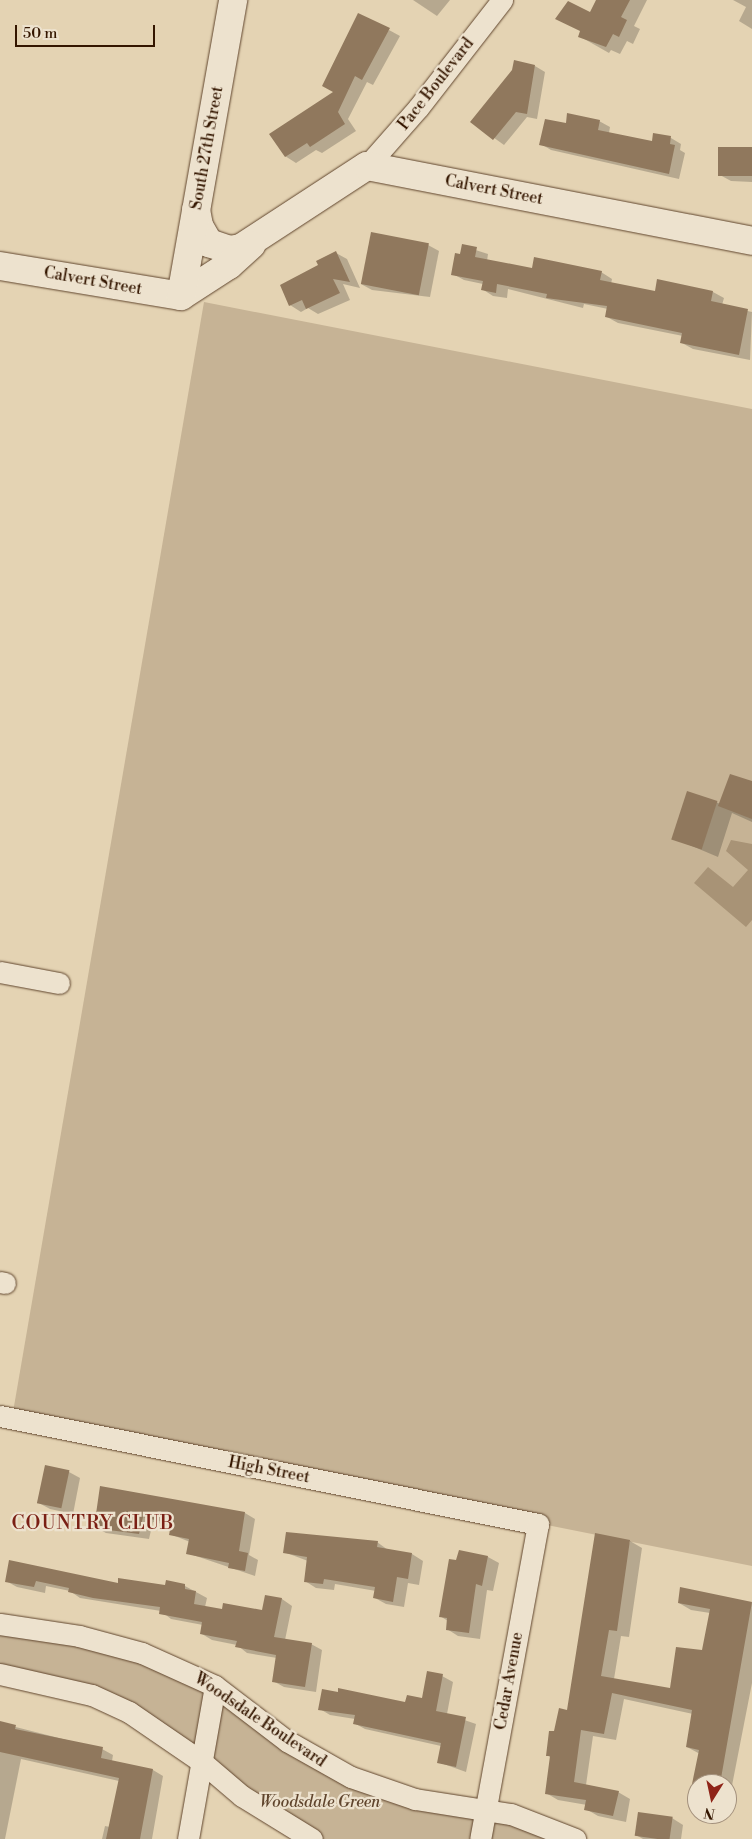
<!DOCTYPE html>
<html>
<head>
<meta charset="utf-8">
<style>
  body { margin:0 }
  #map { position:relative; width:752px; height:1839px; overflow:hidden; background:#e4d3b3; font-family:"Libre Bodoni",serif }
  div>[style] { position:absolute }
  .green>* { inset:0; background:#c6b395 }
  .water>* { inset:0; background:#a89376 }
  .shadow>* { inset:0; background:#0003 }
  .building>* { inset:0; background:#90785d; transform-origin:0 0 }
  .roads { filter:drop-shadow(0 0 1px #60452d) drop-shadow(0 0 1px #60452d) }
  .minor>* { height:21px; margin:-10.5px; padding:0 10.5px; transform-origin:10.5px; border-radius:10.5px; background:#ede2ce }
  .tertiary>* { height:28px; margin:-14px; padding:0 14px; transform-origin:14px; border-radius:14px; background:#ede2ce }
  .secondary>* { height:28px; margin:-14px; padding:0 14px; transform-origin:14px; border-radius:14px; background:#ede2ce }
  span { translate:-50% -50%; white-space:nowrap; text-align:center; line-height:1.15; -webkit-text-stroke:4.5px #ede2ce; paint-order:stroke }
  .street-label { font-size:16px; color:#341600 }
  .park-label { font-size:16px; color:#60452d; font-style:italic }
  .quarter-label { font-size:19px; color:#7a1f14; letter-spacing:1px }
  .north { position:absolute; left:687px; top:1774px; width:50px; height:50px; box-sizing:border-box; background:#ede2ce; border:1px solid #a3907c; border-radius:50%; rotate:190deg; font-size:14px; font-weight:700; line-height:20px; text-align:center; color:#341600 }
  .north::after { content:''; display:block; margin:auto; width:18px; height:22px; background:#8f2418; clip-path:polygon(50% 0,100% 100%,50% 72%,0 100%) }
  .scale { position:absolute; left:15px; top:25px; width:140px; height:22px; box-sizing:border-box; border:2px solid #341600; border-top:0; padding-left:6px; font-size:15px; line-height:18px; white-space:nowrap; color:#341600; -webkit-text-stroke:4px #ede2ce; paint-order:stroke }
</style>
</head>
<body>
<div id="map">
  <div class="green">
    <div style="clip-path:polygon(204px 302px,752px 409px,752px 1566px,12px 1418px)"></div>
    <div style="clip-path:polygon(0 1624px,142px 1653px,321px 1762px,575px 1839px,312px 1839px,129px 1712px,0 1674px)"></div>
  </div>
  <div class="water">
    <div style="clip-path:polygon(731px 840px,752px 844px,752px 920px,746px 927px,694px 883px,708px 867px,733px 887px,748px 870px,726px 851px)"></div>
  </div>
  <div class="shadow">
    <div style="clip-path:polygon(413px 0,450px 0,437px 16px)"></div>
    <div style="clip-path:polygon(598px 0,647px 0,634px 26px,640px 29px,633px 44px,627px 41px,620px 54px,611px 50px,609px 53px,579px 36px)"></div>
    <div style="clip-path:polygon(733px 0,752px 0,752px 29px,739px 21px,746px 7px)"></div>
    <div style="clip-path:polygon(389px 30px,400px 36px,373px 85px,367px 82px,348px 119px,356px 131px,322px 153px,316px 150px,296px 163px,285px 156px,334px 92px)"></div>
    <div style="clip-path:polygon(535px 66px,545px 72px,537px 119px,527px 117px,504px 145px,472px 122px)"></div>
    <div style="clip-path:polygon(599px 121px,610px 127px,609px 133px,653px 142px,671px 138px,681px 144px,680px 150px,685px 153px,679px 179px,551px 150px,541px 144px)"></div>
    <div style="clip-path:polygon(752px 148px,752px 182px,731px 181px,720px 175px)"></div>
    <div style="clip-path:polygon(428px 245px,439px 251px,430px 297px,372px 290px,361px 284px)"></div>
    <div style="clip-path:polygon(463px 246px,488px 254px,487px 261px,533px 270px,601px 272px,612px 279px,611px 284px,656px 292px,713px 292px,724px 298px,722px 305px,752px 312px,750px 360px,693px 349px,682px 343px,683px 336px,618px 323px,607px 317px,608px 309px,584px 304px,583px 308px,508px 289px,507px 298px,493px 296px,482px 289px,483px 284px,464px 280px,453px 274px)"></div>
    <div style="clip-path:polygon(336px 253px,347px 259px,360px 288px,343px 284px,350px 300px,318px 314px,308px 308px,301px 312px,290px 305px,319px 266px)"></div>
    <div style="clip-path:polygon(752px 783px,752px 822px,732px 813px,718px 857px,673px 838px,716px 802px,720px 804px)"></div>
    <div style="clip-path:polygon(46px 1467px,69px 1472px,80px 1478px,73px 1514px,50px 1509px,39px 1503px)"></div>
    <div style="clip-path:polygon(101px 1487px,245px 1513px,255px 1519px,249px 1555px,258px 1560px,255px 1576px,187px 1553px,190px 1542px,170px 1534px,172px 1526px,153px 1522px,149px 1539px,106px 1533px,95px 1527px)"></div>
    <div style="clip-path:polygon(630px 1541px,642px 1548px,629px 1637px,621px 1636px,614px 1679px,671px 1690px,703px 1652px,710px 1613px,691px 1610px,679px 1603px,681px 1589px,752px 1603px,752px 1683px,729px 1801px,727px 1784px,697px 1784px,697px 1791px,692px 1789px,700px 1754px,687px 1747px,693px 1714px,624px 1699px,616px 1740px,593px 1736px,586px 1785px,618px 1792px,630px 1799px,626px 1822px,598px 1816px,586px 1809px,587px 1805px,558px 1800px,546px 1793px,551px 1758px,547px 1755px,555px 1733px,568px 1712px)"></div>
    <div style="clip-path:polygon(377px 1542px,388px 1550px,412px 1554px,423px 1561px,419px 1585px,408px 1583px,404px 1607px,386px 1604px,375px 1598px,376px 1591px,335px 1584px,334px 1590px,316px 1588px,305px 1581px,308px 1561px,284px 1552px)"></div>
    <div style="clip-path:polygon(460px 1551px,488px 1557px,499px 1563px,493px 1591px,487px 1590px,480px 1639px,458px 1636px,447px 1629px,448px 1621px,440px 1616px)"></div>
    <div style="clip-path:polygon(10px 1562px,119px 1584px,166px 1587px,167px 1582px,185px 1586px,207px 1598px,205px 1607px,223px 1610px,263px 1612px,266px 1596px,282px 1599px,292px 1606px,285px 1640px,311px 1644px,322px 1650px,316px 1692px,284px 1687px,273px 1681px,277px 1658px,247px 1653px,237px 1645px,212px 1640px,202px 1634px,203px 1625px,171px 1619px,161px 1611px,80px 1598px,70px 1591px,46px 1586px,45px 1593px,17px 1587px,6px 1581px)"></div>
    <div style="clip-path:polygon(442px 1676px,453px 1682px,447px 1714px,476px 1724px,466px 1772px,438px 1762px,441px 1746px,365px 1729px,354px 1723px,355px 1719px,330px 1715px,320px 1709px,406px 1704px,423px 1699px)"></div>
    <div style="clip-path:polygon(0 1723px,102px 1749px,113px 1755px,112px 1761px,153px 1770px,163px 1776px,152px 1839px,102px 1839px,105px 1826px,110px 1827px,119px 1781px,21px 1759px,5px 1839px,0 1839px)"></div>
    <div style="clip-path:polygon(672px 1818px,683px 1825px,681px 1839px,643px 1839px,636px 1835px)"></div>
  </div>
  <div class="building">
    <div style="clip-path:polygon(596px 0,630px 0,621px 17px,627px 20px,619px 37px,613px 34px,606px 47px,578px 37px,580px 31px,555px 19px,568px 1px,590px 12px)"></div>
    <div style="clip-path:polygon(358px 13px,390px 28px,362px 80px,355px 76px,338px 112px,345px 124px,310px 147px,307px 143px,285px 157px,269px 134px,333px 92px,322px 86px)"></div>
    <div style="clip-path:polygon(514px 60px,535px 65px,527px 114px,516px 112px,493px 140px,470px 122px,512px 70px)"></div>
    <div style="clip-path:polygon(567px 113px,600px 120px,598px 130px,652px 141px,653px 133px,671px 136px,670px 144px,675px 145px,669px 174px,539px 145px,545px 119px,566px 123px)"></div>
    <div style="left:718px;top:147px;width:34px;height:29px"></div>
    <div style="left:371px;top:232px;width:59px;height:53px;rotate:11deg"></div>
    <div style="clip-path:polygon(462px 244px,477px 247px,475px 257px,532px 268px,534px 257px,602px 271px,600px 280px,655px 291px,657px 279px,713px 291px,711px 301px,748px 309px,739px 355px,680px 343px,682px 333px,605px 317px,607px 306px,546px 298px,547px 294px,497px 284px,496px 293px,481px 290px,483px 281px,451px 275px,455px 253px,460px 254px)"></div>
    <div style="clip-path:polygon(336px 251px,350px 282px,333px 279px,340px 293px,306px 309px,302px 300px,289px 306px,280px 285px,318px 265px,316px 261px)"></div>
    <div style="clip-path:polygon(730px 774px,752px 781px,752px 819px,718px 806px)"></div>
    <div style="left:687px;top:791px;width:32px;height:51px;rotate:18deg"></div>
    <div style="left:45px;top:1465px;width:25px;height:39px;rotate:12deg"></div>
    <div style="clip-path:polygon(100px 1486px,245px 1512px,239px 1551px,248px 1553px,245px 1571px,228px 1568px,229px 1563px,186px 1554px,189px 1539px,169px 1535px,171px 1524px,143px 1517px,139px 1534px,94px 1528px)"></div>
    <div style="clip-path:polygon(286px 1532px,378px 1541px,377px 1547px,412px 1553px,408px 1579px,397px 1577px,393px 1602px,373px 1598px,375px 1587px,324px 1579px,323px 1584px,304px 1582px,307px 1557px,283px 1553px)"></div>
    <div style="clip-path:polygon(595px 1533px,630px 1540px,617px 1631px,609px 1630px,601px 1676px,670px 1688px,676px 1647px,702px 1650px,710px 1609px,678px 1603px,680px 1587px,752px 1602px,720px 1784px,692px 1784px,699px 1750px,686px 1747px,692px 1710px,612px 1693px,604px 1734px,581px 1730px,574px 1782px,619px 1791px,613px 1816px,584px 1810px,586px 1800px,545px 1794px,550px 1756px,546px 1756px,549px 1731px,554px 1731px,559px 1708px,567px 1710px)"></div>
    <div style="clip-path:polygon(459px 1550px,488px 1556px,482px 1586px,476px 1584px,469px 1633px,446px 1630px,447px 1618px,439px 1617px,449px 1559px,456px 1560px)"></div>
    <div style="clip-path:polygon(9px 1560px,118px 1583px,118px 1578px,165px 1585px,166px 1580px,185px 1584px,185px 1589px,196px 1591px,194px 1604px,222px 1609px,223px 1603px,262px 1610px,265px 1595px,282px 1598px,274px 1637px,312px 1643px,305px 1687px,272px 1682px,276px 1655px,235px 1647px,237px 1641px,200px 1634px,202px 1622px,159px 1614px,160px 1607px,93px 1598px,68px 1592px,69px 1588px,36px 1581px,34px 1587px,5px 1582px)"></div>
    <div style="clip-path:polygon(427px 1671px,443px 1674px,436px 1711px,466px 1717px,456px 1767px,437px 1763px,441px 1743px,353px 1724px,355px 1715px,318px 1710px,322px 1689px,338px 1692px,338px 1688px,405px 1702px,407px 1695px,422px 1698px)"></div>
    <div style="clip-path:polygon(0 1721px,16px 1725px,15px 1729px,103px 1747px,101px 1758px,153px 1769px,140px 1839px,106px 1839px,119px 1778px,0 1752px)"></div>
    <div style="left:638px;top:1812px;width:35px;height:24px;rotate:8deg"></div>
  </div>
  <div class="roads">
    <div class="minor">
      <div style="left:367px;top:166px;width:77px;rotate:-48.7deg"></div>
      <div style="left:418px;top:108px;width:137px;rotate:-52.1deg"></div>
      <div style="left:0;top:972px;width:60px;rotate:10.6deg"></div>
      <div style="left:0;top:1282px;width:5px;rotate:11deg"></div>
      <div style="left:0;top:1416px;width:549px;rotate:11.35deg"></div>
      <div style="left:538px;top:1524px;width:320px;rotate:100.4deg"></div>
      <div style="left:0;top:1624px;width:80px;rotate:8.6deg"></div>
      <div style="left:79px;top:1636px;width:65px;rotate:15.1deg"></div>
      <div style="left:142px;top:1653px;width:80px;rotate:24.3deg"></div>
      <div style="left:215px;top:1686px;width:91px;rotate:37.4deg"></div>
      <div style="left:287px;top:1741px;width:73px;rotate:29.4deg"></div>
      <div style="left:351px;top:1777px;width:68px;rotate:19deg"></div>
      <div style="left:415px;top:1799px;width:97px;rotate:8.9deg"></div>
      <div style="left:511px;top:1814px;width:69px;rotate:21.3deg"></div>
      <div style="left:0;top:1674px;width:94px;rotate:12.9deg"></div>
      <div style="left:92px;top:1695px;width:41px;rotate:24.7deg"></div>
      <div style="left:129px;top:1712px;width:88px;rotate:34.4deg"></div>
      <div style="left:202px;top:1762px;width:52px;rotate:40.4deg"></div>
      <div style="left:242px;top:1796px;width:82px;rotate:31.6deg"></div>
      <div style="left:188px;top:1839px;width:155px;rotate:-80deg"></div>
    </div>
    <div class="tertiary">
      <div style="left:196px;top:210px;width:16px;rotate:79deg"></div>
      <div style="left:199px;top:226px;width:20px;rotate:60deg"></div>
      <div style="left:209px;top:243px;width:21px;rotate:19deg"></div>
      <div style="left:229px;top:250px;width:12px;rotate:-9deg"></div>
      <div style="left:241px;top:248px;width:150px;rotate:-33.1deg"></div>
      <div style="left:367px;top:166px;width:392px;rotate:11deg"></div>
      <div style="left:0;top:266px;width:183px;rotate:9.4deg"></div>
      <div style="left:181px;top:296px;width:57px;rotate:-32.9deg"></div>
      <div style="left:229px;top:265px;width:30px;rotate:-42deg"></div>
    </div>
    <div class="secondary">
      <div style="left:181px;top:296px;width:301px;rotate:-80deg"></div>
    </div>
  </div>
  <div class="street-label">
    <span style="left:436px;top:84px;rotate:-52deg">Pace Boulevard</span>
    <span style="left:207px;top:148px;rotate:-80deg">South 27th Street</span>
    <span style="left:494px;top:190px;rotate:11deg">Calvert Street</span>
    <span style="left:93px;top:281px;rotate:10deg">Calvert Street</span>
    <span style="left:269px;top:1470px;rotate:11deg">High Street</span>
    <span style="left:509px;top:1681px;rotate:-80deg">Cedar Avenue</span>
    <span style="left:260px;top:1720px;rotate:34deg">Woodsdale Boulevard</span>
  </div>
  <div class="park-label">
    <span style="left:320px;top:1802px">Woodsdale Green</span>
  </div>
  <div class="quarter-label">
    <span style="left:93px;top:1524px">COUNTRY CLUB</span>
  </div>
  <div class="north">N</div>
  <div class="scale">50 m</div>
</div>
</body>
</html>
